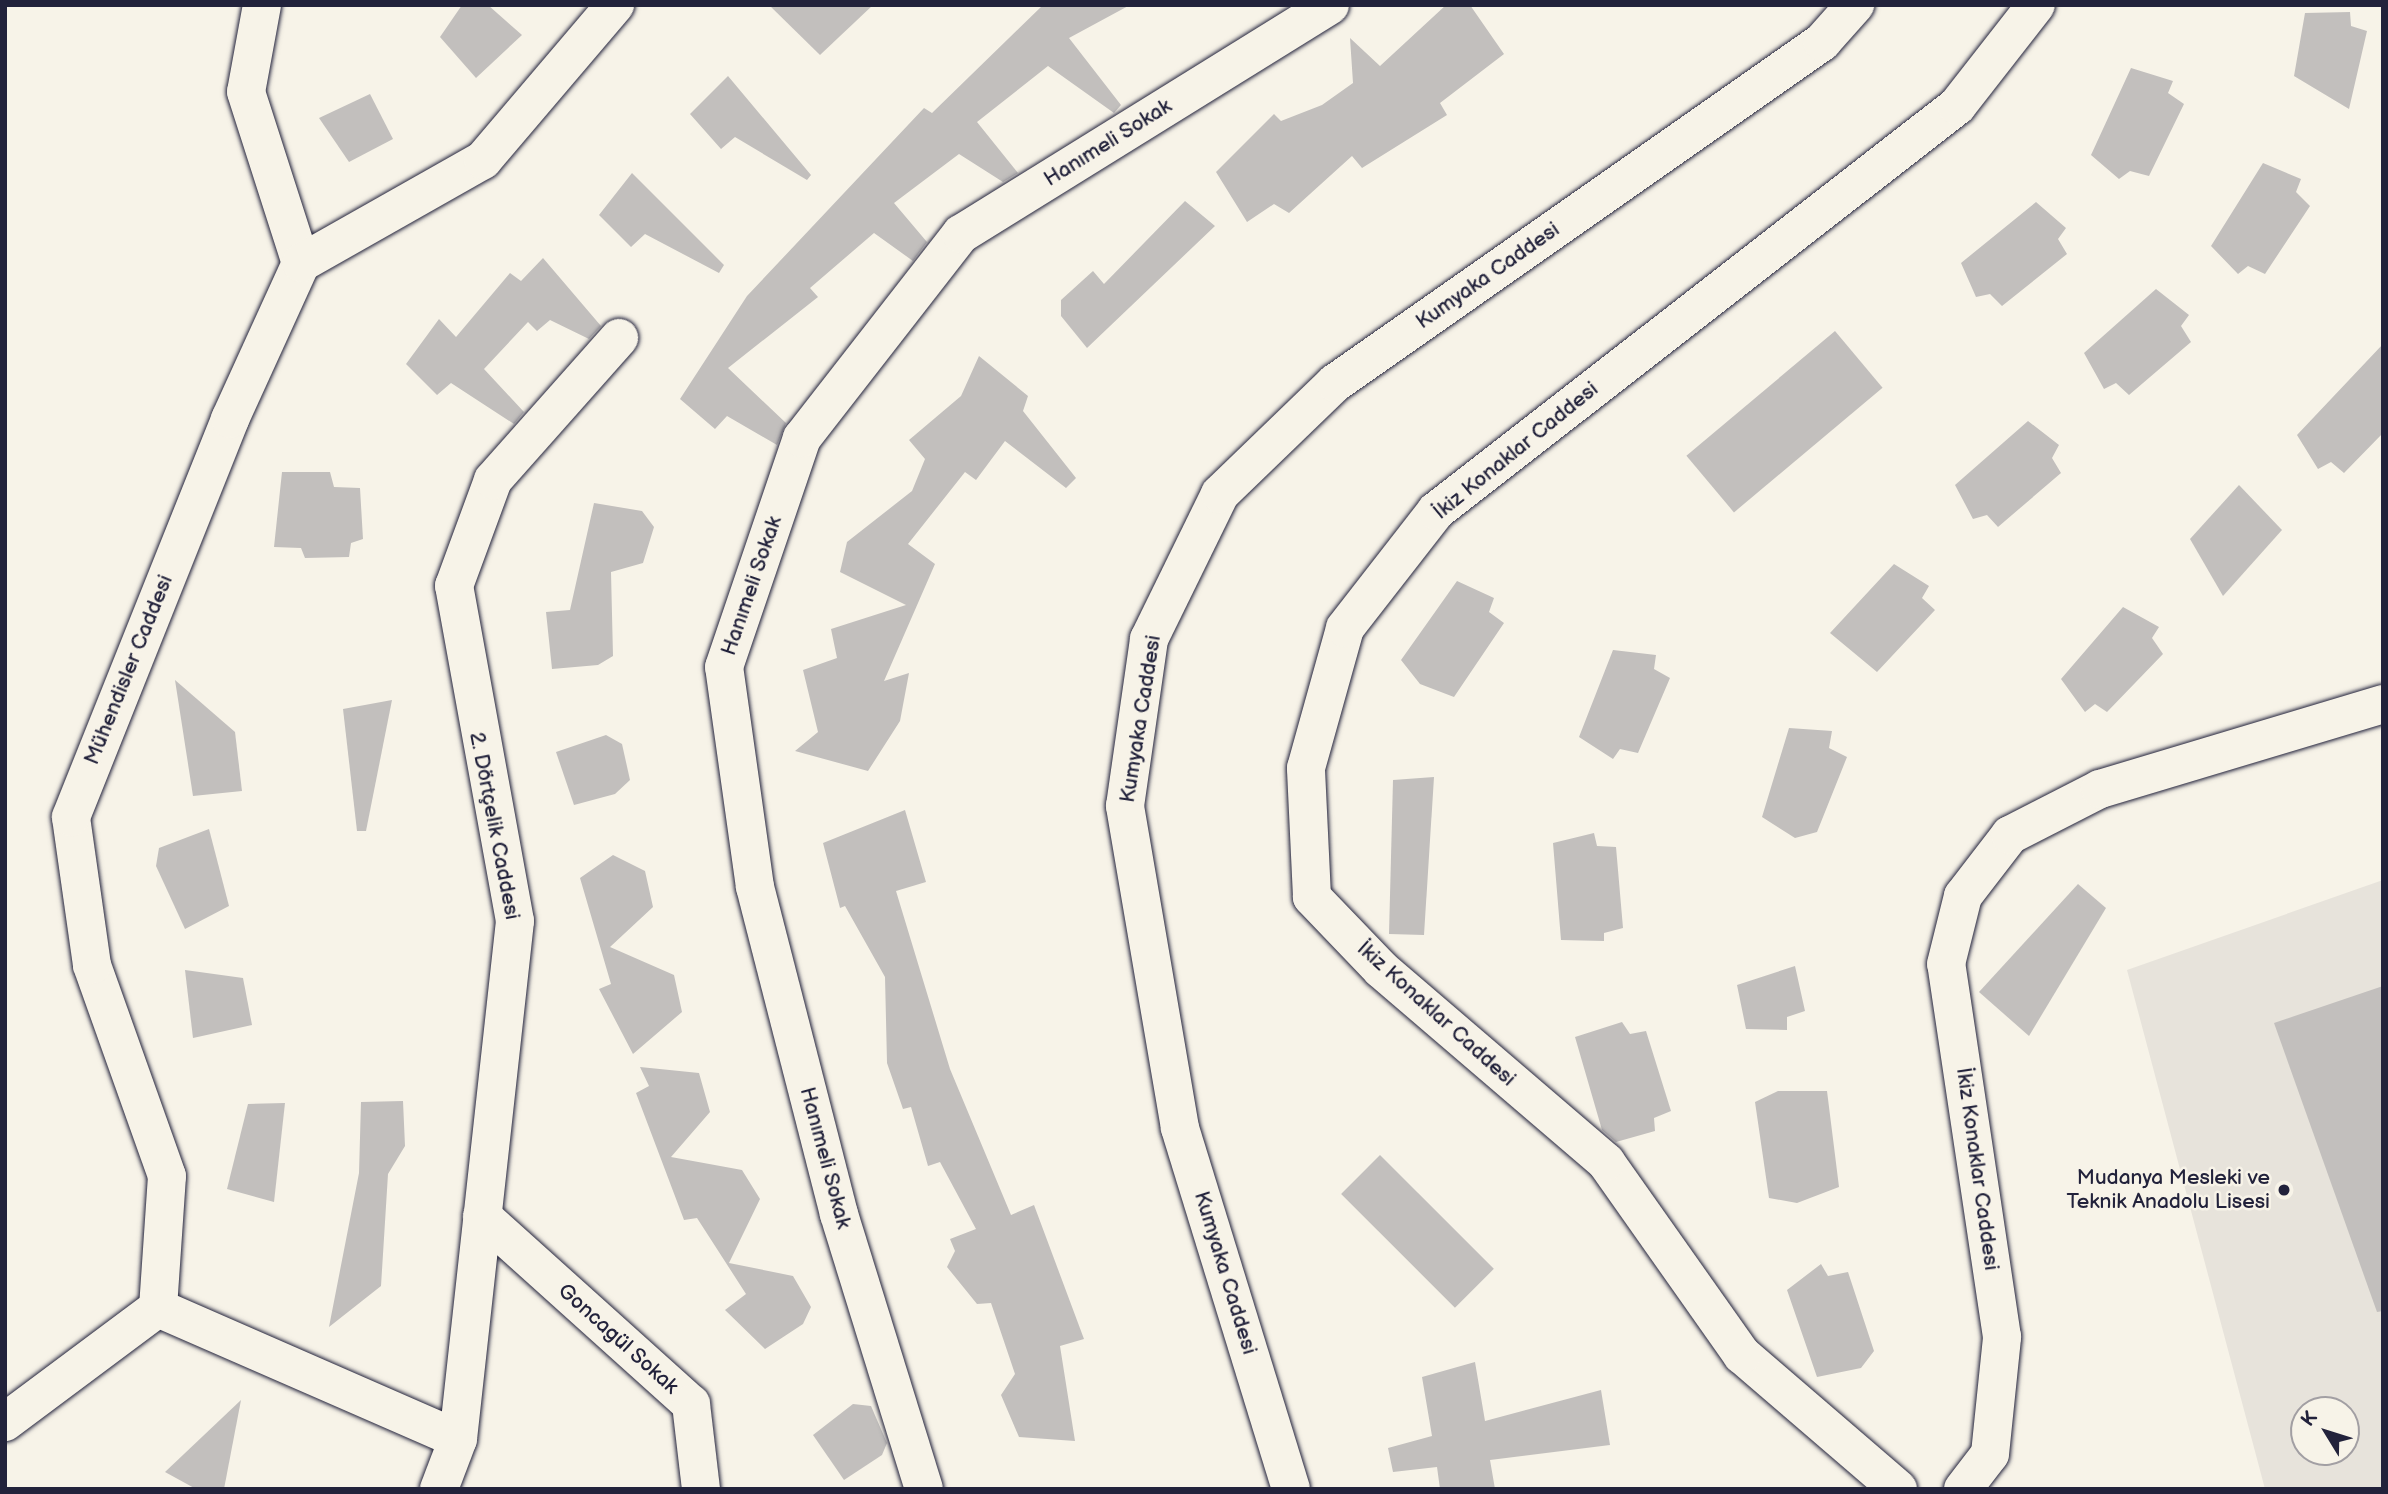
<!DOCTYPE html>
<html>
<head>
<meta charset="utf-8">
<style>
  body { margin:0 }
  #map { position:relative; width:2388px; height:1494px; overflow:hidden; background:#f7f3e8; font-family:"Balsamiq Sans",sans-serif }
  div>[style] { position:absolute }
  .built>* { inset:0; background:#e7e3db }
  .building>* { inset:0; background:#c2bfbd; transform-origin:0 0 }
  .roads { filter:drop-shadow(0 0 2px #22223b) drop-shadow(0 0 2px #22223b) }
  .minor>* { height:38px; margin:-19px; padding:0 19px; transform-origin:19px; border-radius:19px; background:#f7f3e8 }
  .secondary>* { height:38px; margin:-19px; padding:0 19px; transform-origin:19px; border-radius:19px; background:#f7f3e8 }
  .dots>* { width:19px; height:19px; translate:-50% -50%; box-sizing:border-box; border:4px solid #f7f3e8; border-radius:50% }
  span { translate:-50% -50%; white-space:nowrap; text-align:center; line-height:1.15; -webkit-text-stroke:5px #f7f3e8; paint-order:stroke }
  .street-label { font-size:21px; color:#22223b }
  .poi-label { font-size:21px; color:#22223b }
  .right { translate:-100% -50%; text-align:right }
  .frame { position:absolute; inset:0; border:7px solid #22223b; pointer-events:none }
  .north { position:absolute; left:2290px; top:1396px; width:70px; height:70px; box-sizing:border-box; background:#f7f3e8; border:2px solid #a29fa3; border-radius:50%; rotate:308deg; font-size:19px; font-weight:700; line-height:28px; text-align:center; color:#22223b }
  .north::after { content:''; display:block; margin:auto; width:24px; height:32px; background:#22223b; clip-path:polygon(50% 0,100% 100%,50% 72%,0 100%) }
</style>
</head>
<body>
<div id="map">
  <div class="built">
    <div style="clip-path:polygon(evenodd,2383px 880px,2383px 1489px,2265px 1489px,2127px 970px,2383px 880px,2304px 1410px,2346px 1410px,2346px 1452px,2304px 1452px,2304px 1410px)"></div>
  </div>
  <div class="building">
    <div style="clip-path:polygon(462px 5px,488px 5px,522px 35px,476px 78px,440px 37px)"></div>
    <div style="clip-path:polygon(769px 5px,873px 5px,820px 55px)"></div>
    <div style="clip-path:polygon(1043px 5px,1130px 5px,1069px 38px,1121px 105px,1114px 113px,1048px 66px,977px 122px,1018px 173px,1003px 182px,959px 154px,894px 203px,927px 242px,913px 261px,874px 233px,810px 288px,818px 297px,728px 368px,786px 423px,777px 445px,727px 416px,715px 429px,680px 399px,747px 296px,924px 108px,932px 113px)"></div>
    <div style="clip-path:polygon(1446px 5px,1470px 5px,1504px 54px,1440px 103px,1447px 115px,1362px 168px,1352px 156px,1289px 213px,1274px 204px,1247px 222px,1216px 172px,1274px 114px,1281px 121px,1322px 105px,1353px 83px,1350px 38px,1380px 66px)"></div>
    <div style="clip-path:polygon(2350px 12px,2351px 26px,2367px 31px,2349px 109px,2294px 76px,2305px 13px)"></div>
    <div style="clip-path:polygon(2131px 68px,2173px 81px,2168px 93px,2184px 104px,2149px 176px,2130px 171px,2119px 179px,2091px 155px)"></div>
    <div style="clip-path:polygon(728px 76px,811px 175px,807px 180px,735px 137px,721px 149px,690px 114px)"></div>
    <div style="clip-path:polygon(370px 94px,393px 139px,349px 162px,319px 118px)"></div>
    <div style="clip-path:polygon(2263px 163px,2301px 179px,2296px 192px,2310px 206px,2265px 274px,2248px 266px,2238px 274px,2211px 246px)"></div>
    <div style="clip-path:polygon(632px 173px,724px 265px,719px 273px,645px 234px,631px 247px,599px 215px)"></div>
    <div style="clip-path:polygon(1185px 201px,1215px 226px,1087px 348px,1061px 316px,1061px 300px,1093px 271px,1104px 284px)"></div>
    <div style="clip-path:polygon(2036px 202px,2066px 228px,2058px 239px,2067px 254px,2002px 306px,1990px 294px,1976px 297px,1961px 263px)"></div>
    <div style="clip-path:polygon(543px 258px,601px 326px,589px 339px,550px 320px,537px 331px,528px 322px,484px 369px,524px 412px,514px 424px,451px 383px,437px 395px,406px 364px,439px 319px,456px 337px,510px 273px,521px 281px)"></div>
    <div style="clip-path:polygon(2156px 289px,2189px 315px,2181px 326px,2191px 342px,2129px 395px,2116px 383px,2104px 389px,2084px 353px)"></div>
    <div style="left:1835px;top:331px;width:74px;height:194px;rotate:50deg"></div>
    <div style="clip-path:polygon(2383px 344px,2383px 433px,2344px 473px,2331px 462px,2318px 469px,2297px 435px)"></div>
    <div style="clip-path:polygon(979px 356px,1028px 396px,1023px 411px,1076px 478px,1066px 488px,1005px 441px,976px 480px,965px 472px,908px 544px,935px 564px,884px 681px,909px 673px,900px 721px,868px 771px,795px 751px,818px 732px,803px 670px,837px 658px,831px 629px,906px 605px,840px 572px,847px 542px,912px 491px,925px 459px,909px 440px,961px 396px)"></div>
    <div style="clip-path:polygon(2028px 421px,2059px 445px,2052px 458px,2061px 473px,1998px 527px,1987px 515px,1973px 519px,1955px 485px)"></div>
    <div style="clip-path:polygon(282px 472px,330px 472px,334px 487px,360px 488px,363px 539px,351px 543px,349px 557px,305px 558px,301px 548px,274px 547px)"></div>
    <div style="clip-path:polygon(2239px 485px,2282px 530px,2223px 596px,2190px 539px)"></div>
    <div style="clip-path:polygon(594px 503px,642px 511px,654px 527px,643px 563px,611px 572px,613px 656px,598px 665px,552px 669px,546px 612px,570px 610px)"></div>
    <div style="clip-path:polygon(1894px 564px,1929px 586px,1922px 598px,1935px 610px,1877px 672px,1830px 633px)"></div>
    <div style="clip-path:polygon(1457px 581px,1494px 598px,1489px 612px,1504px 623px,1454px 697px,1420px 684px,1401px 660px)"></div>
    <div style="clip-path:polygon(2123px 607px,2159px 627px,2152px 638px,2163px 654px,2107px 712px,2095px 704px,2085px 712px,2061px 679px)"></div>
    <div style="clip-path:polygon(1613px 650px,1656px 655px,1654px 669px,1670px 678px,1638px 753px,1620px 749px,1613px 759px,1579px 737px)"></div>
    <div style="clip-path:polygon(175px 680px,235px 732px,242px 791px,193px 796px)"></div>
    <div style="clip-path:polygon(392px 700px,366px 831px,357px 831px,343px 709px)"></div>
    <div style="clip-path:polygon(1789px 728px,1832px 731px,1829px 748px,1847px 757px,1817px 832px,1795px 838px,1762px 817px)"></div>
    <div style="clip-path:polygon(606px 735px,622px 744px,630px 780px,615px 794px,574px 805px,556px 752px)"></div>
    <div style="clip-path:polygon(1434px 777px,1424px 935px,1389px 934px,1393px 780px)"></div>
    <div style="clip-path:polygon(905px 810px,926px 882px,896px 891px,950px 1069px,1011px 1215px,1034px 1205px,1084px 1339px,1060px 1346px,1075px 1441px,1019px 1437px,1001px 1395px,1015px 1374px,991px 1303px,977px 1304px,947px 1267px,955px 1251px,950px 1239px,976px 1229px,940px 1162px,928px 1166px,911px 1107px,903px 1109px,887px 1063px,885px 977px,845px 906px,840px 908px,823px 843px)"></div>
    <div style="clip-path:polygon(209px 829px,229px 906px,185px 929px,156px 866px,159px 848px)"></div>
    <div style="clip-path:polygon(1594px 833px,1597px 846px,1616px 847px,1623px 928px,1604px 933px,1604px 941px,1561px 940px,1553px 843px)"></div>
    <div style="clip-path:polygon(613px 855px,645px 871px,653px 907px,610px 947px,674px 975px,682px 1012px,633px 1054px,599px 989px,611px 984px,580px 878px)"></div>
    <div style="clip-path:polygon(2078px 884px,2106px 908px,2029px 1036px,1979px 992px)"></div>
    <div style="clip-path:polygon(1795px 966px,1805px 1011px,1787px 1017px,1787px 1030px,1746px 1029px,1737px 985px)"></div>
    <div style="clip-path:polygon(185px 970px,243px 978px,252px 1025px,193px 1038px)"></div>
    <div style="clip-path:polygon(2383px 986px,2383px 1311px,2377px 1312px,2274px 1023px)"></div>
    <div style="clip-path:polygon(1622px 1022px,1630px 1034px,1646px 1031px,1671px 1111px,1654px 1118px,1655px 1131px,1616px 1142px,1602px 1130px,1575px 1037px)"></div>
    <div style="clip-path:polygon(640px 1067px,699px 1073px,710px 1112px,671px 1157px,742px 1170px,760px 1199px,729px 1263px,793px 1276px,811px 1307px,803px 1324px,765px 1349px,725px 1310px,746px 1294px,697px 1218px,684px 1220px,636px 1093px,649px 1086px)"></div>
    <div style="clip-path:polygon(1778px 1091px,1827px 1091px,1839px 1187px,1797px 1203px,1769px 1198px,1755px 1102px)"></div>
    <div style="clip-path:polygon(403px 1101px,405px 1146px,388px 1174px,381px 1286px,329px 1327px,359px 1173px,361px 1102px)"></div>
    <div style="clip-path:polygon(285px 1103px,274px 1202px,227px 1189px,248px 1104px)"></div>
    <div style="left:1380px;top:1155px;width:161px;height:55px;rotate:45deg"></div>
    <div style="clip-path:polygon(1821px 1264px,1828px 1276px,1848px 1272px,1874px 1351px,1861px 1368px,1817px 1377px,1787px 1290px)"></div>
    <div style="clip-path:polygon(1475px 1362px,1485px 1421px,1601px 1390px,1610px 1445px,1490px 1460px,1495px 1489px,1440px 1489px,1437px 1467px,1393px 1472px,1388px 1448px,1432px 1436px,1422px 1377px)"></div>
    <div style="clip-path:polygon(241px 1400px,224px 1489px,196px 1489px,165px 1472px)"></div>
    <div style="clip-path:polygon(853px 1404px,871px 1406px,887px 1443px,882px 1455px,844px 1480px,813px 1435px)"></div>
  </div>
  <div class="roads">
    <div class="minor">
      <div style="left:262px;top:5px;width:88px;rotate:100.4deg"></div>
      <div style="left:246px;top:92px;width:180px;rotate:72.2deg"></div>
      <div style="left:482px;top:1216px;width:281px;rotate:42deg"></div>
      <div style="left:691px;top:1404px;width:86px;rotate:83.3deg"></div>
      <div style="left:158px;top:1308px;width:327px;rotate:23.6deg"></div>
      <div style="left:5px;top:1422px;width:191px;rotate:-36.7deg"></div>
      <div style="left:158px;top:1308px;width:132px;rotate:-86.1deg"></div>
      <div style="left:167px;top:1176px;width:224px;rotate:-109.6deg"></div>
      <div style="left:92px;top:965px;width:149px;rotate:-98.1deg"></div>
      <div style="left:71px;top:817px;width:429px;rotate:-68.2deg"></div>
      <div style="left:230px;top:419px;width:171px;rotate:-65.5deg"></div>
      <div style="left:301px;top:263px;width:209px;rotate:-29.5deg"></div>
      <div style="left:483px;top:160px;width:204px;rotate:-49.6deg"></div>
      <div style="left:439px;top:1489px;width:53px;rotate:-69.2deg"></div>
      <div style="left:458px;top:1439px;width:521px;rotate:-83.72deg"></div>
      <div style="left:515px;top:921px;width:341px;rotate:-100.3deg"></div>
      <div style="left:454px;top:586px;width:113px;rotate:-69.8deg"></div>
      <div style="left:493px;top:480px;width:190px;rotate:-48.4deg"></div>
      <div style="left:924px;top:1489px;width:288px;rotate:-107.2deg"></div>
      <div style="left:839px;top:1214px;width:338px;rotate:-104.4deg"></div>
      <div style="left:755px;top:887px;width:222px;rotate:-98deg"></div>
      <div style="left:724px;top:667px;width:242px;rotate:-71.2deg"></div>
      <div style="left:802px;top:438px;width:259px;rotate:-52.1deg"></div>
      <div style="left:961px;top:234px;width:434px;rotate:-31.8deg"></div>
      <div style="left:1898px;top:1489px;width:206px;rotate:-139.3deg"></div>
      <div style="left:1742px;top:1355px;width:236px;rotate:-125.2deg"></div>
      <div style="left:1606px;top:1162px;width:296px;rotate:-139.4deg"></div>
      <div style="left:1381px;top:969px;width:100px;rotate:-133.8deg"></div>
      <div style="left:1312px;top:897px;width:129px;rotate:-92.7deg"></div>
      <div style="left:1306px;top:768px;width:145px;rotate:-74.4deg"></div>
      <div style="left:1345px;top:628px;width:148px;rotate:-52.1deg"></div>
      <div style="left:1436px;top:511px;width:660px;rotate:-37.86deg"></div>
      <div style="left:1957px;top:106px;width:128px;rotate:-52deg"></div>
      <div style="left:1963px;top:1489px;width:44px;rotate:-52.4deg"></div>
      <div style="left:1990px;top:1454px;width:118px;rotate:-84.1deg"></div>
      <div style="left:2002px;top:1337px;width:377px;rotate:-98.5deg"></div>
      <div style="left:1946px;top:964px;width:70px;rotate:-76deg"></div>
      <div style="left:1963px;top:896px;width:77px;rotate:-52.4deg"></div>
      <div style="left:2010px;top:835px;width:101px;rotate:-27.1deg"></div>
      <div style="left:2100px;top:789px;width:295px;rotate:-16.7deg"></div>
    </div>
    <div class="secondary">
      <div style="left:1291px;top:1489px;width:378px;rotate:-107.1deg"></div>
      <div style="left:1180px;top:1128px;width:327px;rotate:-99.7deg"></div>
      <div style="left:1125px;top:806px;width:169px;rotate:-81.8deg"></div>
      <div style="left:1149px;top:639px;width:161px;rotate:-63.9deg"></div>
      <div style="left:1220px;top:494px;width:160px;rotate:-44deg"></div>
      <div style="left:1335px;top:383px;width:595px;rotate:-35deg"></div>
      <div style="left:1822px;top:42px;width:50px;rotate:-48.3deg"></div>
    </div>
  </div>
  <div class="dots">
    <div style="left:2284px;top:1190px;background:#22223b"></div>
  </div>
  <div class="street-label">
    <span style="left:1108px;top:143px;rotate:-32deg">Hanımeli Sokak</span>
    <span style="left:1488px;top:276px;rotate:-35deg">Kumyaka Caddesi</span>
    <span style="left:1516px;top:451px;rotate:-39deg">İkiz Konaklar Caddesi</span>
    <span style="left:752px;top:586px;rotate:-71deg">Hanımeli Sokak</span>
    <span style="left:129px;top:670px;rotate:-68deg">Mühendisler Caddesi</span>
    <span style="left:1141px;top:719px;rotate:-81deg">Kumyaka Caddesi</span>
    <span style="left:494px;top:826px;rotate:79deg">2. Dörtçelik Caddesi</span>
    <span style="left:1436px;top:1014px;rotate:42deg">İkiz Konaklar Caddesi</span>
    <span style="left:825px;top:1158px;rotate:75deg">Hanımeli Sokak</span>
    <span style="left:1977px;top:1169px;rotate:82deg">İkiz Konaklar Caddesi</span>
    <span style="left:1225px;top:1273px;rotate:73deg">Kumyaka Caddesi</span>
    <span style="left:618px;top:1339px;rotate:42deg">Goncagül Sokak</span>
  </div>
  <div class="poi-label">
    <span class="right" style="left:2270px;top:1190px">Mudanya Mesleki ve<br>Teknik Anadolu Lisesi</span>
  </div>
  <div class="frame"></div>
  <div class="north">K</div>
</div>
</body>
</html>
